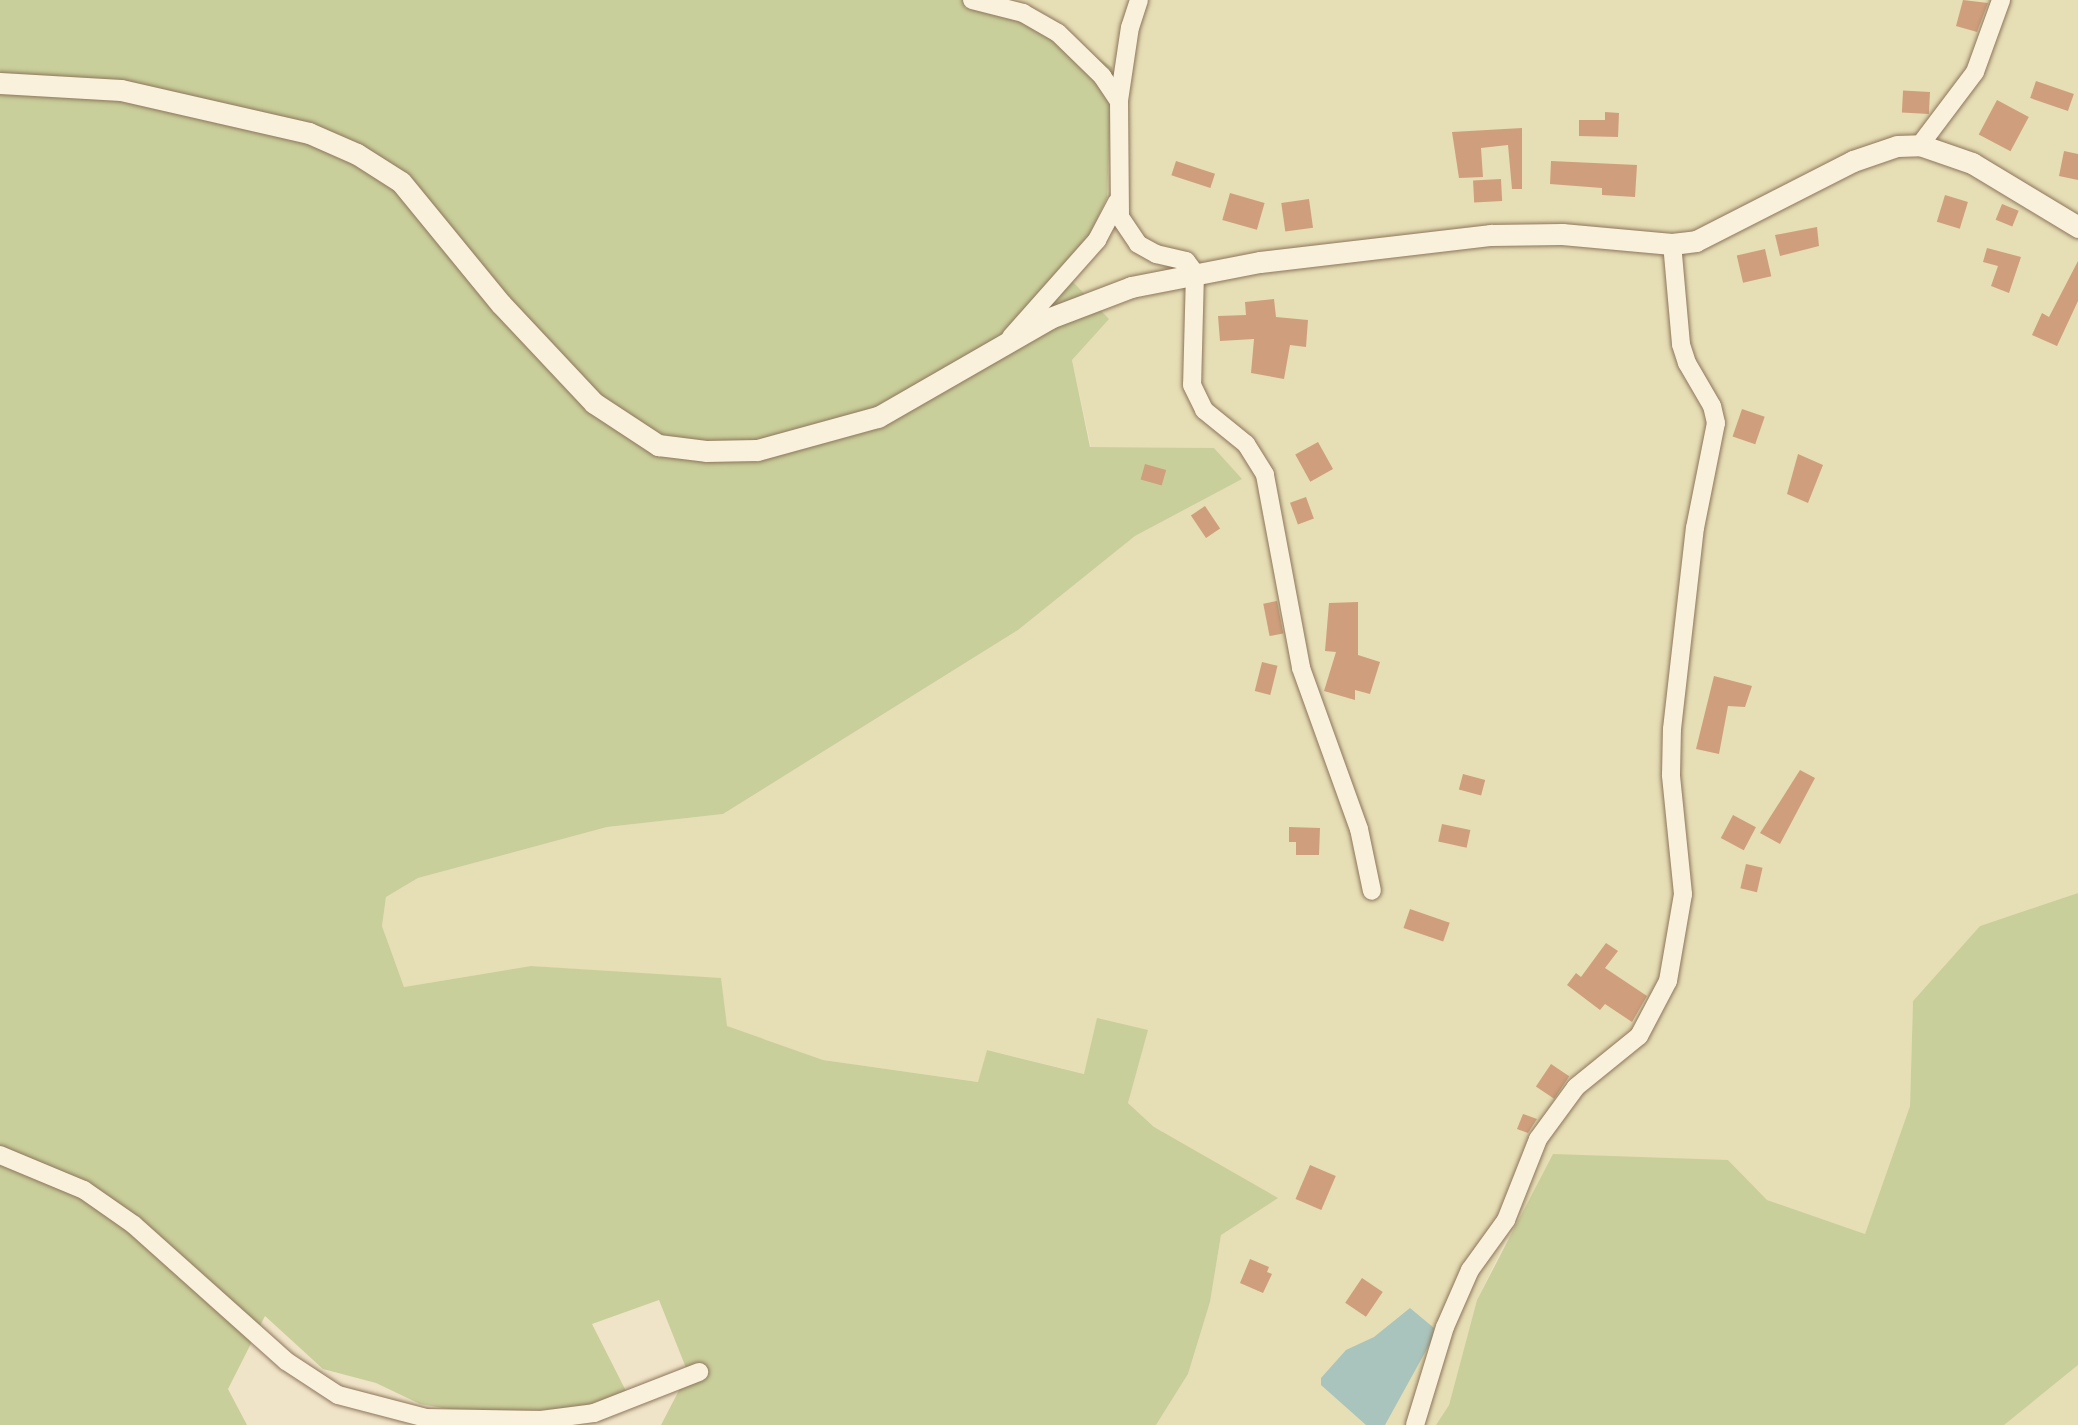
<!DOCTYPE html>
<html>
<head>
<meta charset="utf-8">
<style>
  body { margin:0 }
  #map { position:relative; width:2078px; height:1425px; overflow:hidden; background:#f0e4c8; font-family:"Times New Roman",serif }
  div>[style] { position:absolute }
  .farmland>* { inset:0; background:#e6deb5 }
  .green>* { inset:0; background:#c9cf9b }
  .water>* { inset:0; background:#a9c4bc }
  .building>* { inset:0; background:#cf9f7d; transform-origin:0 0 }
  .roads { filter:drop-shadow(0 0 2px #8d765c) drop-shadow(0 0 2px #8d765c) }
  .minor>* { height:18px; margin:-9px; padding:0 9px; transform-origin:9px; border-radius:9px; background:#faf1dc }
  .tertiary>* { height:21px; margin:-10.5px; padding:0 10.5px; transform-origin:10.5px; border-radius:10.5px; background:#faf1dc }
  span { translate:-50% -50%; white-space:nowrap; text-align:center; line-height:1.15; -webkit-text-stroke:6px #f7eed8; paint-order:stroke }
</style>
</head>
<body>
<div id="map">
  <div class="farmland">
    <div style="clip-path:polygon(965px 0,2078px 0,2078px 893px,1980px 926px,1913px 1001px,1910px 1106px,1865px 1234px,1767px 1200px,1728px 1160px,1506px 1240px,1477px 1300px,1449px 1405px,1436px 1425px,1156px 1425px,1188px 1374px,1210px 1302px,1221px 1235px,1154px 1127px,1128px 1103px,1147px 1031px,1085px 1074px,987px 1050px,979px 1082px,823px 1060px,726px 1026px,721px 979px,531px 966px,404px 987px,382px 926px,386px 897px,418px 878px,607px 827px,723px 814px,1018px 630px,1135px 536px,1241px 479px,1214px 448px,1091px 447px,1072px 360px,1070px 279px,1019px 8px,964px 8px)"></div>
    <div style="clip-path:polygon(2078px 1365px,2078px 1425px,2004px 1425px,2006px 1419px)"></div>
  </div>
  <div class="green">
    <div style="clip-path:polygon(0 0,965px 0,965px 8px,1019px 8px,1112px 67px,1107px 197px,1070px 279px,1109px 319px,1072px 360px,1090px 447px,1214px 448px,1242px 479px,1135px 536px,1018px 630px,723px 814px,607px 827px,418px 878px,386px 897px,382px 926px,404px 987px,531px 966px,721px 978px,727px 1026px,823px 1060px,978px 1082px,987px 1050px,1084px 1074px,1097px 1018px,1148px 1030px,1128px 1103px,1154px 1127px,1278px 1198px,1221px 1235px,1210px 1302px,1188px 1374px,1156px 1425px,661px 1425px,688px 1373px,659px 1300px,592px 1324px,626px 1391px,585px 1408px,471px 1413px,420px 1404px,376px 1383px,323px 1369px,265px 1316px,228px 1389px,247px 1425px,0 1425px)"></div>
    <div style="clip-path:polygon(2078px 893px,2078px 1365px,2004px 1425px,1436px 1425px,1449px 1405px,1477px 1300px,1553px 1154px,1728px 1160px,1767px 1200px,1865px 1234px,1910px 1106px,1913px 1001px,1980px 926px)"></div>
  </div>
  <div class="water">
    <div style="clip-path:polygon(1410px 1308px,1434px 1328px,1433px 1338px,1385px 1425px,1366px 1425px,1321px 1385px,1321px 1378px,1346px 1350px,1374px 1337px)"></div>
  </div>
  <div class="building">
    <div style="clip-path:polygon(1963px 0,1988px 3px,1977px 32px,1956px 26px)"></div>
    <div style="left:2036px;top:81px;width:40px;height:18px;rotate:19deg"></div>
    <div style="left:1930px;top:92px;width:22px;height:27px;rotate:93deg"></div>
    <div style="left:1997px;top:100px;width:36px;height:39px;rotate:28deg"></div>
    <div style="clip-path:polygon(1605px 112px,1619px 113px,1618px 137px,1579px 136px,1579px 120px,1605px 120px)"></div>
    <div style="clip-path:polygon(1522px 128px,1522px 189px,1512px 189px,1508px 145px,1481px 148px,1483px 177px,1459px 178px,1452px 132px)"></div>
    <div style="clip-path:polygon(2064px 151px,2078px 154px,2078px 180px,2059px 176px)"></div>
    <div style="left:1176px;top:161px;width:41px;height:15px;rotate:18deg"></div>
    <div style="clip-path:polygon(1551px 161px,1637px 165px,1635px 197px,1602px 195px,1602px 188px,1550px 184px)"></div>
    <div style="left:1501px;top:179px;width:22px;height:28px;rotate:87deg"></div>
    <div style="left:1230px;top:193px;width:36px;height:28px;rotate:16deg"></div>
    <div style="left:1945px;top:195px;width:24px;height:28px;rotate:17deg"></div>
    <div style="left:1309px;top:199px;width:29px;height:28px;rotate:82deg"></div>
    <div style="left:2002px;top:204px;width:18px;height:17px;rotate:22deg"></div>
    <div style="clip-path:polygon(1817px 227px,1819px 246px,1780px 256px,1775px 235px)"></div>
    <div style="clip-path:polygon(1987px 248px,2021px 257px,2009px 293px,1991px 286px,1998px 266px,1983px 262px)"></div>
    <div style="left:1765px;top:249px;width:28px;height:29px;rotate:77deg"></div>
    <div style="clip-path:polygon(2078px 261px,2078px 301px,2057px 346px,2032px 335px,2042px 313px,2049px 317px)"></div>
    <div style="clip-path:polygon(1274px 299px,1276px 317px,1308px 320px,1306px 347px,1290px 345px,1284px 379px,1251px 373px,1254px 339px,1220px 341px,1218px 316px,1246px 315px,1245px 302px)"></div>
    <div style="left:1742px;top:409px;width:24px;height:29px;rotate:19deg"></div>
    <div style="left:1318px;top:442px;width:31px;height:26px;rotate:61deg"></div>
    <div style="clip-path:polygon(1798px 454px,1823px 465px,1808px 503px,1787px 494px)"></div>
    <div style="left:1145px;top:464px;width:22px;height:16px;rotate:16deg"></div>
    <div style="left:1306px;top:497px;width:23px;height:17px;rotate:70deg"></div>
    <div style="left:1205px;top:506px;width:27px;height:17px;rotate:56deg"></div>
    <div style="left:1277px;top:601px;width:33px;height:14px;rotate:79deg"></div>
    <div style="clip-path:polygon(1358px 602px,1358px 655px,1380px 662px,1370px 694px,1355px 690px,1355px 700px,1324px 691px,1336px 652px,1325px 651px,1329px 603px)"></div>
    <div style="left:1262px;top:662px;width:16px;height:30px;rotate:14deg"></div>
    <div style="clip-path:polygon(1714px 676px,1752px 686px,1745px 707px,1728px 706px,1719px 754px,1696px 749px)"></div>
    <div style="clip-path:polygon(1800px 770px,1815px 778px,1780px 844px,1760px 833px)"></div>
    <div style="left:1463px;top:774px;width:23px;height:16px;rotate:15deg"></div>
    <div style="left:1733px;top:815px;width:26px;height:26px;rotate:28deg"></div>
    <div style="left:1442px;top:824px;width:29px;height:18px;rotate:12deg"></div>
    <div style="clip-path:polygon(1289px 827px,1320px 828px,1319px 855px,1296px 855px,1296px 842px,1289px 842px)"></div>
    <div style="left:1746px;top:864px;width:17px;height:25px;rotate:13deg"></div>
    <div style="left:1410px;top:909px;width:42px;height:20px;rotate:19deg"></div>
    <div style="clip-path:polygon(1606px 943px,1618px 951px,1605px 968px,1647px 996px,1632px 1022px,1605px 1004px,1600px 1010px,1567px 985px,1576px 973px,1581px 977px)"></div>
    <div style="left:1551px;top:1064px;width:22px;height:27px;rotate:34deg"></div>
    <div style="clip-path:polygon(1523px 1114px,1537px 1119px,1528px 1133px,1517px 1129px)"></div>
    <div style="left:1310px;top:1165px;width:28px;height:37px;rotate:23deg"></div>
    <div style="clip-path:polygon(1250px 1259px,1269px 1267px,1267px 1272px,1272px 1274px,1263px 1293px,1240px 1283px)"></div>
    <div style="left:1362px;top:1278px;width:25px;height:30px;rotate:34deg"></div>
  </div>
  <div class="roads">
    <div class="minor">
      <div style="left:972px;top:0;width:53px;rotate:14.3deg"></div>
      <div style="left:1023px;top:13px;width:40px;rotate:29.7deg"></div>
      <div style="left:1058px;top:33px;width:62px;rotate:44.3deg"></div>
      <div style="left:1102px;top:76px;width:30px;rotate:56deg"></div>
      <div style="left:1139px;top:0;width:28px;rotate:108deg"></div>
      <div style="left:1130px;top:27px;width:75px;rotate:98.5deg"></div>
      <div style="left:1119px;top:101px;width:116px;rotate:89.5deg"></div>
      <div style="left:1120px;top:217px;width:32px;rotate:56deg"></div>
      <div style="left:1138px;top:244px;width:21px;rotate:29deg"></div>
      <div style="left:1156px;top:254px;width:31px;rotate:13deg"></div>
      <div style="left:1186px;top:261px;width:15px;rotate:53deg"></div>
      <div style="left:1195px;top:273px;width:112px;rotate:91.5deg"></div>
      <div style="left:1192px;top:385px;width:28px;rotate:64deg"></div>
      <div style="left:1204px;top:410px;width:54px;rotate:39deg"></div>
      <div style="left:1246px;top:444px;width:36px;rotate:58deg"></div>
      <div style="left:1265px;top:475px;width:196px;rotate:79.4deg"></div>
      <div style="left:1301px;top:668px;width:171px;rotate:70.2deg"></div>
      <div style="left:1359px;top:829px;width:63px;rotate:78.2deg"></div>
      <div style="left:1920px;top:145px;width:91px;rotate:-53deg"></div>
      <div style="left:1975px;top:72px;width:77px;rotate:-70.1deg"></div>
      <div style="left:1011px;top:337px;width:130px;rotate:-48.4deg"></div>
      <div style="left:1097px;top:240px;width:43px;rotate:-62.2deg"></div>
      <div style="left:0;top:1155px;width:91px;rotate:22.6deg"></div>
      <div style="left:84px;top:1190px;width:61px;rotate:35deg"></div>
      <div style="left:134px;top:1225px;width:204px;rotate:41.8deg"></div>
      <div style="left:286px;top:1361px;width:62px;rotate:33.2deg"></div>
      <div style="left:338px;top:1395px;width:91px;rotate:14.6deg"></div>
      <div style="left:426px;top:1418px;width:115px;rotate:1deg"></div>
      <div style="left:541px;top:1420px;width:53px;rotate:-7.5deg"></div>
      <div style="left:594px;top:1413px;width:113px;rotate:-21.3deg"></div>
      <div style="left:1415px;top:1425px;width:102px;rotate:-73deg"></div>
      <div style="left:1445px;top:1327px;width:62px;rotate:-66.3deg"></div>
      <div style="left:1470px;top:1270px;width:62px;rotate:-54.2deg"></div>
      <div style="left:1506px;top:1220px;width:87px;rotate:-68.4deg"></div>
      <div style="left:1538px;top:1139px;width:64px;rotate:-53.8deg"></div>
      <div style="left:1576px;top:1087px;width:81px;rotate:-39deg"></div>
      <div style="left:1639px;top:1036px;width:62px;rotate:-62.2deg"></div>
      <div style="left:1668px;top:981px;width:88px;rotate:-80.2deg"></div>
      <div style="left:1683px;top:894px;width:120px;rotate:-95.8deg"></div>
      <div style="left:1671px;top:775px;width:46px;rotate:-88.8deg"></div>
      <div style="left:1672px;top:729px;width:202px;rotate:-83.5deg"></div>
      <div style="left:1695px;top:528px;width:107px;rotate:-78.7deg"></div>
      <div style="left:1716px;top:423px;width:17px;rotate:-103deg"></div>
      <div style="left:1712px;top:406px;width:50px;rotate:-120.2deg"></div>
      <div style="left:1687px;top:363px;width:20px;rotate:-108deg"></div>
      <div style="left:1681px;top:344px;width:100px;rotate:-95.1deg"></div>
    </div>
    <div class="tertiary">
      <div style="left:0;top:83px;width:121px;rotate:3.3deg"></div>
      <div style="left:121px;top:90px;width:193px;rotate:12.9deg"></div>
      <div style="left:309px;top:133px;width:52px;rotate:23.6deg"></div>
      <div style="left:357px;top:154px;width:52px;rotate:32.5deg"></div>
      <div style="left:401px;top:182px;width:158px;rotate:50.7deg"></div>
      <div style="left:501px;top:304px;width:136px;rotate:46.8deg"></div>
      <div style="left:594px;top:403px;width:77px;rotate:33.3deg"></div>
      <div style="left:658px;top:445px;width:48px;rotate:7.1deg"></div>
      <div style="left:706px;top:451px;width:51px;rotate:-1.1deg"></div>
      <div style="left:757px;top:450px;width:125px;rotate:-15.3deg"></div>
      <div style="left:878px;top:417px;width:198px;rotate:-29.9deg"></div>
      <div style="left:1050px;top:318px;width:87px;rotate:-20.9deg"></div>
      <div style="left:1131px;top:287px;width:131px;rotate:-11deg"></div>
      <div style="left:1260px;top:262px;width:233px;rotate:-6.7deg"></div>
      <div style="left:1491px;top:235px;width:71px;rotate:-0.8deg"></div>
      <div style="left:1562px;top:234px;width:110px;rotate:5.2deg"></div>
      <div style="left:1672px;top:244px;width:24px;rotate:-7deg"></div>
      <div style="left:1696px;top:241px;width:176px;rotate:-27deg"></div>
      <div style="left:1853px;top:161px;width:46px;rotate:-18.8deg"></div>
      <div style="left:1897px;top:146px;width:23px;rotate:-2deg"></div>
      <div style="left:1920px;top:145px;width:55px;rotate:19.1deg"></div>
      <div style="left:1972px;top:163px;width:124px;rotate:31.1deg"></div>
    </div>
  </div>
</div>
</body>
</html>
